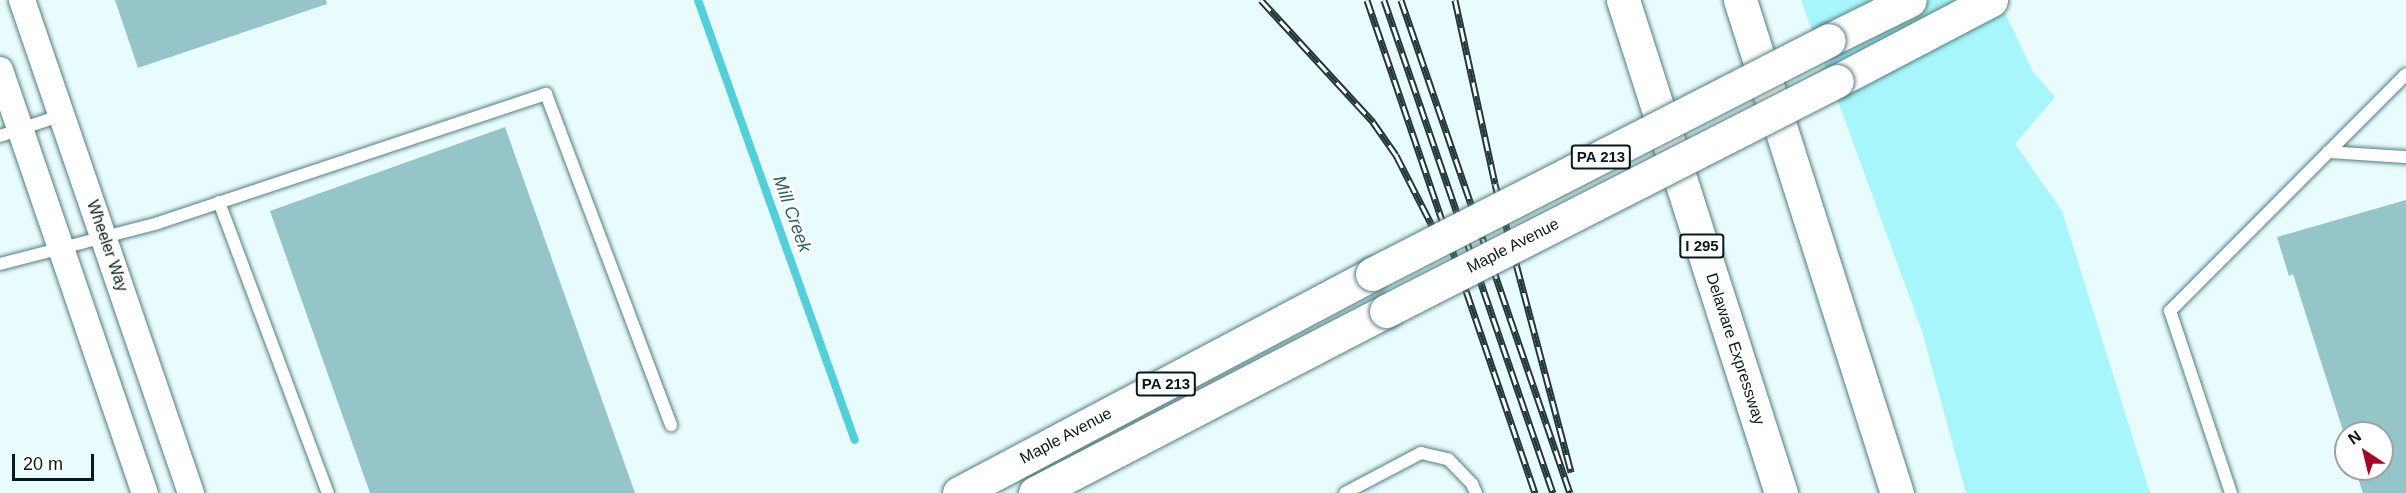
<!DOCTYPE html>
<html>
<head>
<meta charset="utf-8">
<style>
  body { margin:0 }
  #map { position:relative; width:2406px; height:493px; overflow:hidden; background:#e9fcfd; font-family:Arial,sans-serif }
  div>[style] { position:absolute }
  .green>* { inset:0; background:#a6f6fb }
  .stream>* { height:8px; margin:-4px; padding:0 4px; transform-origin:4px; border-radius:4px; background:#52d0d9 }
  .building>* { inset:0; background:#95c5c8 }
  .roads { filter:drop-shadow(0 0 2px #517e81) drop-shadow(0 0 2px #517e81) }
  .lane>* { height:12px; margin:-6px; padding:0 6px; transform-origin:6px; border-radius:6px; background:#fff }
  .street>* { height:26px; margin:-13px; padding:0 13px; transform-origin:13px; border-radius:13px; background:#fff }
  .primary>* { height:33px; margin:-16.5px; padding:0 16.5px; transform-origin:16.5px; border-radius:16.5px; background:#fff }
  .highway>* { height:33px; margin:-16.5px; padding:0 16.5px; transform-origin:16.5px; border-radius:16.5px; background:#fff }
  .rail>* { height:7px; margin-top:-3.5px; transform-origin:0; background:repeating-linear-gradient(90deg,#fff 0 14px,#253839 0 28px); box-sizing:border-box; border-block:2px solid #253839 }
  .bridges { filter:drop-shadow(0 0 2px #517e81) drop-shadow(0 0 2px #517e81) }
  .primary-bridge>* { height:33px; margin:-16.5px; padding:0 16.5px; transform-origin:16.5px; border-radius:16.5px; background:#fff }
  span { translate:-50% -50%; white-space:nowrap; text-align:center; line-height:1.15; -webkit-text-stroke:5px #fff; paint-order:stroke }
  .shield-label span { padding:2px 4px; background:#fff; border:2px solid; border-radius:4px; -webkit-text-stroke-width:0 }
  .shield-label { font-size:15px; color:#071a1b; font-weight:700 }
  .street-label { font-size:16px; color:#071a1b }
  .water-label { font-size:18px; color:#2c6165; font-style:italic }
  .north { position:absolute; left:2334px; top:421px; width:60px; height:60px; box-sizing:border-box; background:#fff; border:2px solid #9ca3a4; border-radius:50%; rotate:325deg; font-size:16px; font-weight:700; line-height:24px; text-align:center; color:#071a1b }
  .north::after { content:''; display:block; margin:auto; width:21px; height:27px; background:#a40725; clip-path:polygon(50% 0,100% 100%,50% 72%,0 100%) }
  .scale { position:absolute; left:12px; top:454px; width:82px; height:27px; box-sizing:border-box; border:3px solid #071a1b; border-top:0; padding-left:8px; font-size:18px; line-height:21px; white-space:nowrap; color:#071a1b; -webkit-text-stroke:4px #fff; paint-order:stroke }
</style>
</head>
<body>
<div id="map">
  <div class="green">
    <div style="clip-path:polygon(1801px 0,1999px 0,2033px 72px,2055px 97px,2015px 144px,2062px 211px,2150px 493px,1966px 493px,1922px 331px)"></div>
  </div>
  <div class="stream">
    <div style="left:698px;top:0;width:467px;rotate:70.4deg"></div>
  </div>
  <div class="building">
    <div style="clip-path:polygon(115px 0,326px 0,327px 4px,138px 68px)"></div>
    <div style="clip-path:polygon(505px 127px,635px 493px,370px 493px,270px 211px)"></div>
    <div style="clip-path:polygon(2406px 200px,2406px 493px,2363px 493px,2355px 469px,2382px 469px,2382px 433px,2346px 433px,2346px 440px,2293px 274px,2289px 276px,2277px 237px)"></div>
  </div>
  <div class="roads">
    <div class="lane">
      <div style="left:0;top:136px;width:65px;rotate:-18.7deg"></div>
      <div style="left:2328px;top:152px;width:78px;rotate:3.7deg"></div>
      <div style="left:219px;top:202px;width:311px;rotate:69.5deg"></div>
      <div style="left:0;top:264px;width:163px;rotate:-14.5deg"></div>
      <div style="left:158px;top:223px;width:409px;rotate:-18.4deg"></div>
      <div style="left:546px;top:94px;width:354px;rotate:69.3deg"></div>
      <div style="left:1345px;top:493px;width:86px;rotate:-27.8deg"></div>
      <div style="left:1421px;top:453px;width:28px;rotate:13deg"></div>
      <div style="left:1448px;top:459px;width:35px;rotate:46deg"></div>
      <div style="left:1472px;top:484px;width:10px;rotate:66deg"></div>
      <div style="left:2231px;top:493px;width:192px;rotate:-108.5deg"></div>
      <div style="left:2170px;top:311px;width:334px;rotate:-45.1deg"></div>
    </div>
    <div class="street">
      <div style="left:22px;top:0;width:521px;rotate:71.08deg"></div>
      <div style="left:0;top:70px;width:447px;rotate:71.1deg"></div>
    </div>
    <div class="primary">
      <div style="left:1829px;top:40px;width:90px;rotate:-26.3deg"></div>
      <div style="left:1837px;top:81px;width:174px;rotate:-27.7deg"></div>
      <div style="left:959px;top:493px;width:467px;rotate:-27.9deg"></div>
      <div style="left:1035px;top:493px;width:395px;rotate:-27.4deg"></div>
    </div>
    <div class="highway">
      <div style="left:1623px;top:0;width:518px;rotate:72.23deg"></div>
      <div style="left:1740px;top:0;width:517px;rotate:72.34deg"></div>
    </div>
  </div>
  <div class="rail">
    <div style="left:1261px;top:0;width:166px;rotate:47.4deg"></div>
    <div style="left:1373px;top:122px;width:40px;rotate:55.1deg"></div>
    <div style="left:1396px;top:155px;width:106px;rotate:62.9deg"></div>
    <div style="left:1367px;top:0;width:521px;rotate:71.18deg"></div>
    <div style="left:1384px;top:0;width:521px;rotate:71.08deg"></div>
    <div style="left:1401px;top:0;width:521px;rotate:71.08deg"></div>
    <div style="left:1455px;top:0;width:188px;rotate:77.7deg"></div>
    <div style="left:1495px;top:184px;width:298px;rotate:75.2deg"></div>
  </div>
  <div class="bridges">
    <div class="primary-bridge">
      <div style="left:1372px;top:274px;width:513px;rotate:-27.11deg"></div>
      <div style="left:1386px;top:311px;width:506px;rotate:-27.02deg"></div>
    </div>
  </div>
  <div class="shield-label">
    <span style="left:1601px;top:157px">PA 213</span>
    <span style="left:1702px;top:246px">I 295</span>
    <span style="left:1166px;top:384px">PA 213</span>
  </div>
  <div class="street-label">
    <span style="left:107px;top:246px;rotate:71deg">Wheeler Way</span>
    <span style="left:1513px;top:246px;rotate:-27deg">Maple Avenue</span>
    <span style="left:1735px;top:349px;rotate:72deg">Delaware Expressway</span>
    <span style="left:1066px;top:436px;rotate:-28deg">Maple Avenue</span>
  </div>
  <div class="water-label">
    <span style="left:792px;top:214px;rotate:70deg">Mill Creek</span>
  </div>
  <div class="north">N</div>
  <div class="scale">20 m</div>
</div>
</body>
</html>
